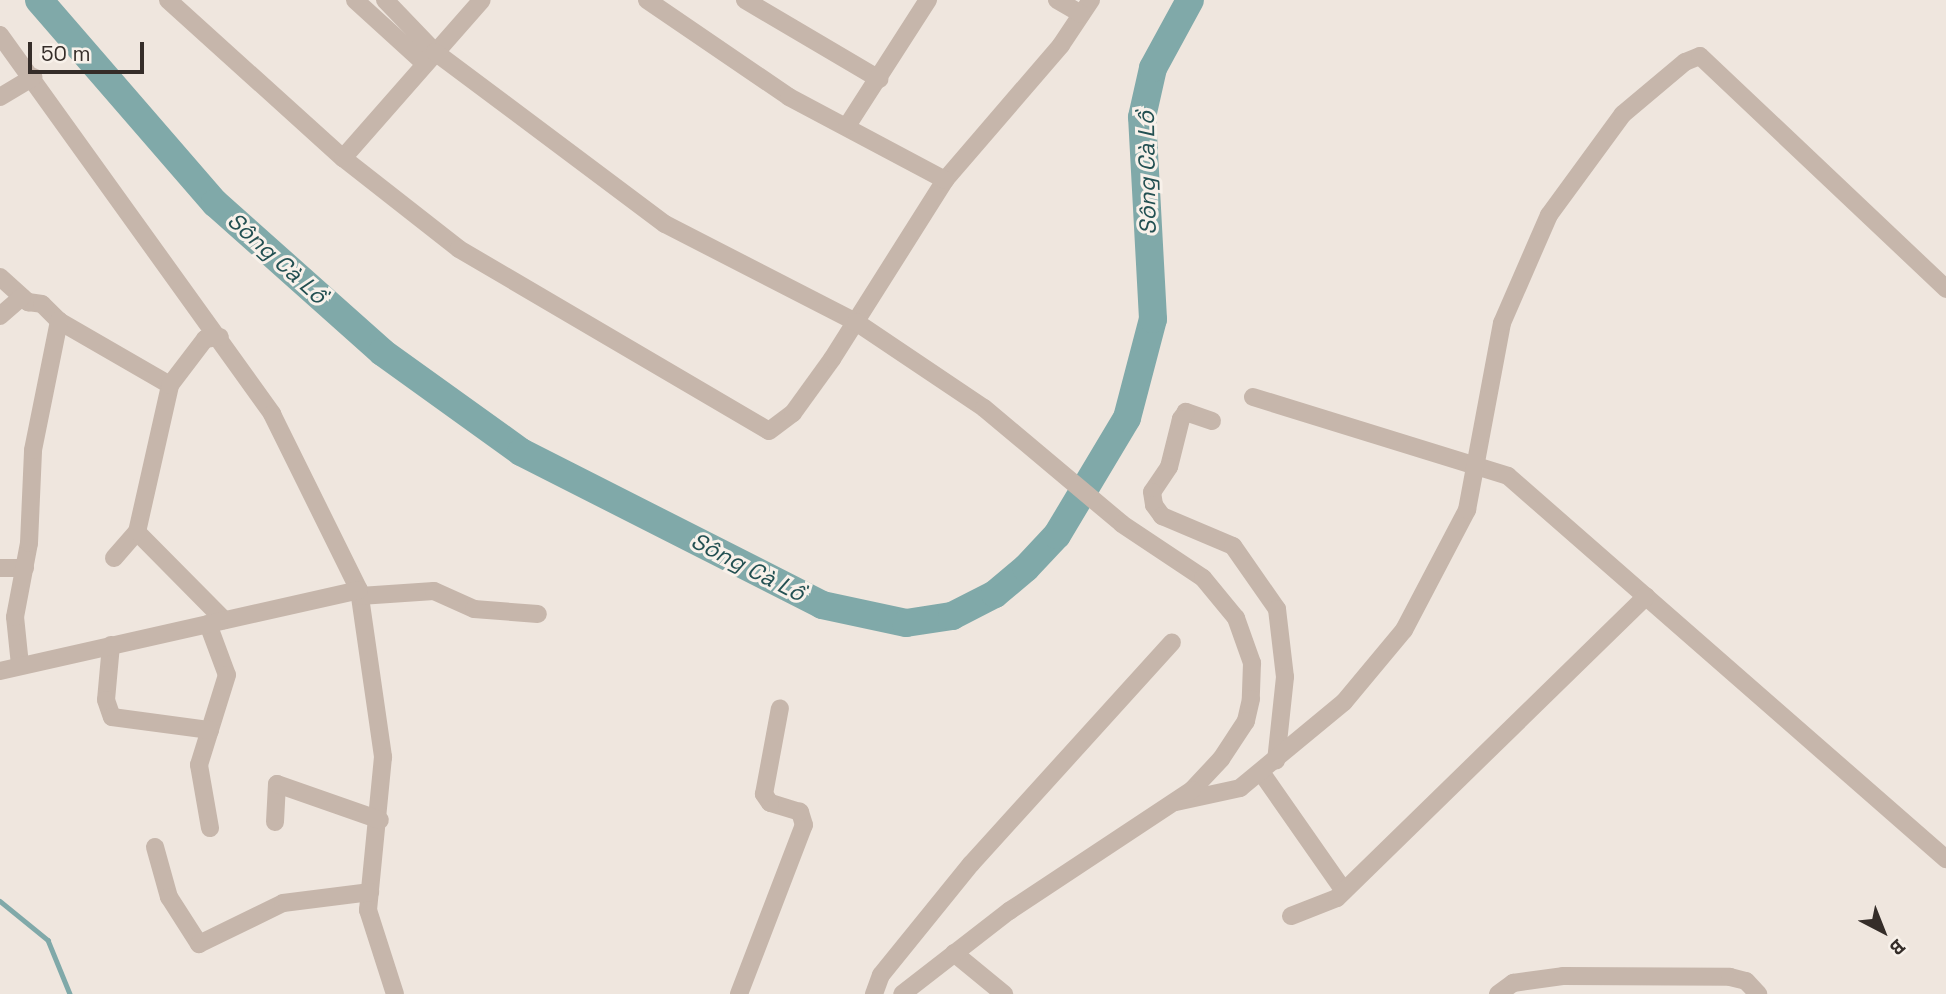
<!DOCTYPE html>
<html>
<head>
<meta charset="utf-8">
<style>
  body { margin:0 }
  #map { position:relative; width:1946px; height:994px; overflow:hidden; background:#efe6de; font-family:"Space Grotesk",sans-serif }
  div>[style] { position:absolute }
  .stream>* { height:4.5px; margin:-2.25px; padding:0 2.25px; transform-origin:2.25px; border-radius:2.25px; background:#80a9a9 }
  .river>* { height:28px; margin:-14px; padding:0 14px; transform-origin:14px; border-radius:14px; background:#80a9a9 }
  .minor>* { height:18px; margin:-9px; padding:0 9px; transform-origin:9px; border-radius:9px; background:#c6b6ab }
  .tertiary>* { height:18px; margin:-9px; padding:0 9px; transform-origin:9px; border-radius:9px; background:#c6b6ab }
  span { translate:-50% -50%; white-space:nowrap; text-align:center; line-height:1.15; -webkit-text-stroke:6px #f8f1ea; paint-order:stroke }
  .water-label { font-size:23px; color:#235052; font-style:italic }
  .north { position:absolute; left:1848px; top:896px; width:70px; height:70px; -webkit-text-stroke:5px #f8f1ea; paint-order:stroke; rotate:138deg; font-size:19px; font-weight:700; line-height:28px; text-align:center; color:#352d29 }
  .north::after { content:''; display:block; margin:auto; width:24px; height:32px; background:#352d29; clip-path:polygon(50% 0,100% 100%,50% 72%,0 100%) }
  .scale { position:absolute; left:28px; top:42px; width:116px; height:32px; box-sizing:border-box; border:4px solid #352d29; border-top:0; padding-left:9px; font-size:21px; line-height:24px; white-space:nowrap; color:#352d29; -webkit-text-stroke:5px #f8f1ea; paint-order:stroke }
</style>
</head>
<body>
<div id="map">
  <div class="stream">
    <div style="left:0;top:901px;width:62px;rotate:39.1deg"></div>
    <div style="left:48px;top:940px;width:58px;rotate:67.8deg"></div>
  </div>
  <div class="river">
    <div style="left:39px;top:0;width:269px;rotate:49.1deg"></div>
    <div style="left:215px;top:203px;width:224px;rotate:41.7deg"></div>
    <div style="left:382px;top:352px;width:171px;rotate:35.7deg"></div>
    <div style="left:521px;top:452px;width:338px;rotate:26.9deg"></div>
    <div style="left:822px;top:605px;width:86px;rotate:12.1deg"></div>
    <div style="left:906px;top:623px;width:47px;rotate:-8.7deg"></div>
    <div style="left:952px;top:616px;width:48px;rotate:-27.1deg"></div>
    <div style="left:995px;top:594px;width:40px;rotate:-40deg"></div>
    <div style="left:1026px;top:568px;width:45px;rotate:-46.8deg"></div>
    <div style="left:1057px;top:535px;width:136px;rotate:-59.1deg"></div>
    <div style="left:1127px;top:418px;width:102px;rotate:-75.3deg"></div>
    <div style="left:1153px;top:319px;width:202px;rotate:-93.1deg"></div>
    <div style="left:1142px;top:117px;width:50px;rotate:-77.3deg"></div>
    <div style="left:1153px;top:68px;width:77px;rotate:-61.4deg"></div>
  </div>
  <div class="minor">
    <div style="left:168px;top:0;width:236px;rotate:42.1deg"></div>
    <div style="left:343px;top:158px;width:147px;rotate:38.1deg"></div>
    <div style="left:459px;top:249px;width:359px;rotate:30.4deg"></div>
    <div style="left:769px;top:431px;width:30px;rotate:-37deg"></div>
    <div style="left:793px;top:413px;width:67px;rotate:-54.2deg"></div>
    <div style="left:832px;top:359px;width:212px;rotate:-57.7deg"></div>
    <div style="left:945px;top:180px;width:178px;rotate:-49.3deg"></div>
    <div style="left:1061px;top:45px;width:54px;rotate:-56.3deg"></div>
    <div style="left:355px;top:0;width:93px;rotate:42.4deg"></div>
    <div style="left:647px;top:0;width:172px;rotate:34.3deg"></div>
    <div style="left:789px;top:97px;width:177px;rotate:28deg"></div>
    <div style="left:745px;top:0;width:156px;rotate:30.5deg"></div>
    <div style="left:1057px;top:0;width:28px;rotate:30deg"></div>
    <div style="left:0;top:35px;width:467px;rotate:54.3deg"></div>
    <div style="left:272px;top:414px;width:196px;rotate:63.7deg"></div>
    <div style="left:359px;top:590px;width:169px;rotate:81.8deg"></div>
    <div style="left:383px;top:757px;width:154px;rotate:95.6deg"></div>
    <div style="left:368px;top:910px;width:88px;rotate:72.2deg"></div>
    <div style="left:0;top:97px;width:39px;rotate:-31deg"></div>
    <div style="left:847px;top:126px;width:150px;rotate:-57.3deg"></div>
    <div style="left:343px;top:158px;width:210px;rotate:-48.7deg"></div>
    <div style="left:0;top:277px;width:38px;rotate:42deg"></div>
    <div style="left:28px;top:302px;width:14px;rotate:8deg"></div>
    <div style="left:42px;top:304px;width:24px;rotate:45deg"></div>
    <div style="left:59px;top:321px;width:128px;rotate:30deg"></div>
    <div style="left:0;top:316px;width:29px;rotate:-41deg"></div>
    <div style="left:1253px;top:397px;width:267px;rotate:17.2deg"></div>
    <div style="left:1508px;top:476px;width:582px;rotate:41.17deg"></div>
    <div style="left:1212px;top:421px;width:28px;rotate:-161deg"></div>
    <div style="left:1186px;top:412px;width:9px;rotate:126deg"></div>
    <div style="left:1181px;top:419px;width:49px;rotate:104deg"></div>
    <div style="left:1169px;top:467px;width:30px;rotate:124deg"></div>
    <div style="left:1152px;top:492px;width:13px;rotate:81deg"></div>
    <div style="left:1154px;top:505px;width:14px;rotate:54deg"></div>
    <div style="left:1162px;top:516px;width:77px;rotate:22.9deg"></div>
    <div style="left:1233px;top:546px;width:77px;rotate:55.1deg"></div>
    <div style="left:1277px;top:609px;width:68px;rotate:83.3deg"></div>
    <div style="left:1285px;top:677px;width:84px;rotate:96.1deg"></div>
    <div style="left:137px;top:532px;width:124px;rotate:45.3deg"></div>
    <div style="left:114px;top:558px;width:35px;rotate:-49deg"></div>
    <div style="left:137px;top:532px;width:151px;rotate:-77.3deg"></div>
    <div style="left:170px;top:385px;width:58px;rotate:-52.7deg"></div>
    <div style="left:205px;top:339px;width:15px;rotate:-8deg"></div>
    <div style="left:0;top:568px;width:25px"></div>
    <div style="left:360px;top:596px;width:74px;rotate:-3.9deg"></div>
    <div style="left:434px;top:591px;width:44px;rotate:24.2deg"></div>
    <div style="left:474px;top:609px;width:64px;rotate:4.5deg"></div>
    <div style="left:208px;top:624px;width:54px;rotate:69.6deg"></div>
    <div style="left:227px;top:675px;width:94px;rotate:107.3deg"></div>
    <div style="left:199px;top:765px;width:64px;rotate:80.1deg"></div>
    <div style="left:111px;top:645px;width:55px;rotate:95.2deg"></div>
    <div style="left:106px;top:700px;width:18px;rotate:71deg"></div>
    <div style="left:112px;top:717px;width:99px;rotate:7.6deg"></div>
    <div style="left:20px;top:665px;width:48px;rotate:-95.9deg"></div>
    <div style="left:15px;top:617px;width:75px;rotate:-79.3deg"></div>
    <div style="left:29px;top:543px;width:93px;rotate:-87.5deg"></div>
    <div style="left:33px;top:450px;width:132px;rotate:-78.6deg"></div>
    <div style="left:0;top:671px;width:368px;rotate:-12.7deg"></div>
    <div style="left:1261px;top:772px;width:145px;rotate:55.1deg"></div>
    <div style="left:1176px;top:802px;width:66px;rotate:-12.3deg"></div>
    <div style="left:1240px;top:788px;width:135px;rotate:-39.6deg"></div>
    <div style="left:1344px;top:702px;width:94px;rotate:-50.2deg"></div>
    <div style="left:1404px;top:630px;width:136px;rotate:-62.3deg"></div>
    <div style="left:1467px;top:510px;width:190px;rotate:-79.4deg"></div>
    <div style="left:1502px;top:323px;width:118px;rotate:-66.5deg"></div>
    <div style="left:1549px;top:215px;width:125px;rotate:-53.8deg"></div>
    <div style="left:1623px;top:114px;width:81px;rotate:-40deg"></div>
    <div style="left:1685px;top:62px;width:16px;rotate:-22deg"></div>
    <div style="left:1700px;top:56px;width:339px;rotate:43.4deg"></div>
    <div style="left:275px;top:822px;width:38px;rotate:-87deg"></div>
    <div style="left:277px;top:784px;width:109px;rotate:19.3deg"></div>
    <div style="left:155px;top:847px;width:52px;rotate:74.4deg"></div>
    <div style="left:169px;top:897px;width:56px;rotate:57.4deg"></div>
    <div style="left:199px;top:944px;width:93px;rotate:-26deg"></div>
    <div style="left:283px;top:903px;width:88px;rotate:-7.2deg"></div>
    <div style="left:1291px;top:916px;width:49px;rotate:-21.4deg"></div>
    <div style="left:1337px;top:898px;width:432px;rotate:-44.3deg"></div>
    <div style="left:954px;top:953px;width:65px;rotate:39.4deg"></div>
    <div style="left:739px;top:994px;width:181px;rotate:-69deg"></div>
    <div style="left:804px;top:825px;width:14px;rotate:-107deg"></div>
    <div style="left:800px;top:812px;width:31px;rotate:-163deg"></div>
    <div style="left:770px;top:803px;width:11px;rotate:-124deg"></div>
    <div style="left:764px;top:794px;width:87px;rotate:-79.5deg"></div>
    <div style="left:874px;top:994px;width:20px;rotate:-70deg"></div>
    <div style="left:881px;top:975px;width:143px;rotate:-51deg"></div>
    <div style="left:971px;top:864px;width:299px;rotate:-47.8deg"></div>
    <div style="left:1498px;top:994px;width:19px;rotate:-36deg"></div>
    <div style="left:1513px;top:983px;width:50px;rotate:-8deg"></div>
    <div style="left:1563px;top:976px;width:167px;rotate:0.3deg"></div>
    <div style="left:1730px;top:977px;width:16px;rotate:14deg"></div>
    <div style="left:1746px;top:981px;width:18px;rotate:47deg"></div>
  </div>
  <div class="tertiary">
    <div style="left:385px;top:0;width:72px;rotate:46.1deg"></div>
    <div style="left:435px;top:52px;width:287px;rotate:36.8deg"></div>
    <div style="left:665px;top:224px;width:215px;rotate:27.2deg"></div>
    <div style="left:856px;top:322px;width:154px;rotate:33.9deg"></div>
    <div style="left:984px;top:408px;width:180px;rotate:40deg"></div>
    <div style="left:1122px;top:524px;width:97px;rotate:33.7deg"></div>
    <div style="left:1203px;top:578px;width:52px;rotate:50.5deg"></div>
    <div style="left:1236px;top:618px;width:48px;rotate:70.4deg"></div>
    <div style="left:1252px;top:663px;width:36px;rotate:92deg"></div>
    <div style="left:1251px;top:699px;width:23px;rotate:103deg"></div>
    <div style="left:1246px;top:721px;width:45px;rotate:123.3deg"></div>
    <div style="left:1221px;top:759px;width:42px;rotate:133.1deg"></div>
    <div style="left:1192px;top:790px;width:219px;rotate:146.5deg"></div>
    <div style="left:1009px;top:911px;width:135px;rotate:142.2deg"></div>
  </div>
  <div class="water-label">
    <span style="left:1147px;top:173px;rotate:-91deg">Sông Cà Lồ</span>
    <span style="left:277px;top:258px;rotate:42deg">Sông Cà Lồ</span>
    <span style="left:748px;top:567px;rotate:27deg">Sông Cà Lồ</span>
  </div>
  <div class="north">B</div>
  <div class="scale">50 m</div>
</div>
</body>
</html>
